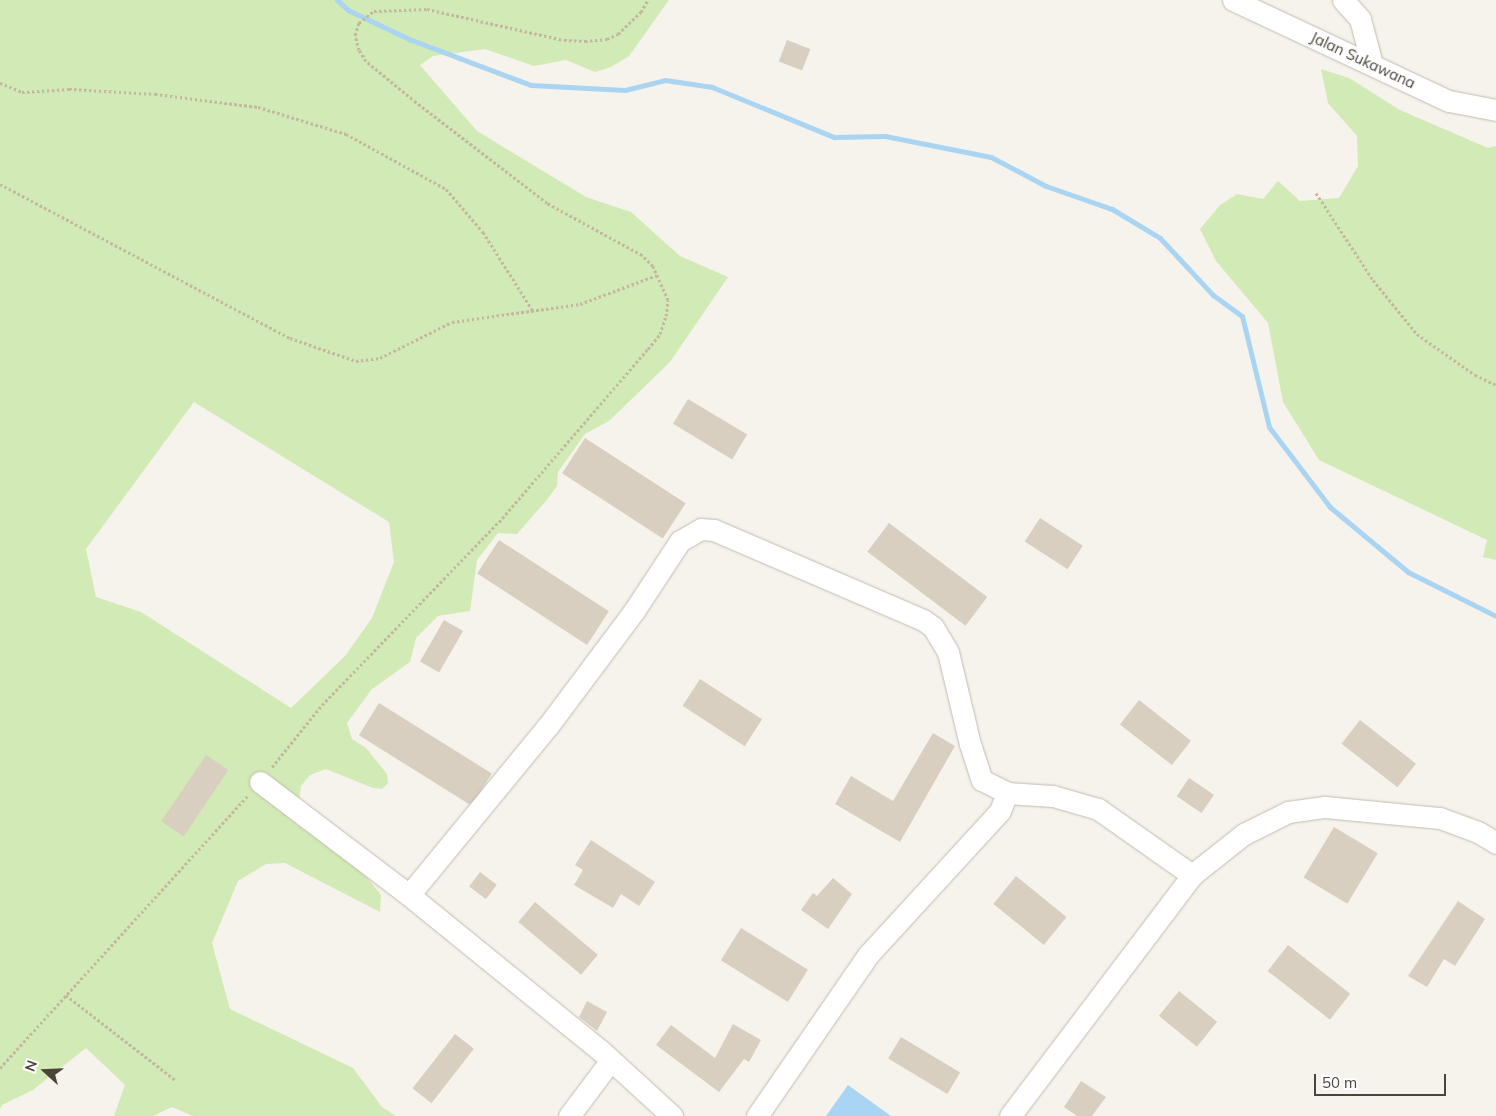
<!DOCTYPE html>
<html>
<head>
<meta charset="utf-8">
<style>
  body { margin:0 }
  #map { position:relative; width:1496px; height:1116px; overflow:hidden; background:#f6f3ec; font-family:Mulish,sans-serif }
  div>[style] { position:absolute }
  .green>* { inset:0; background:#d2eab5 }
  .water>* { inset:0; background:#a9d4f2 }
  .stream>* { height:5px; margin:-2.5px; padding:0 2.5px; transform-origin:2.5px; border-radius:2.5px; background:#a9d4f2 }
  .building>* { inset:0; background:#d8cfc1; transform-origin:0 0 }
  .path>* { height:3px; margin-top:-1.5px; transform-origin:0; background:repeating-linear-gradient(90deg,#c4b79f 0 2.5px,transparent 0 5px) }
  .roads { filter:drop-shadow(0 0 1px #c2bbae) drop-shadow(0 0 1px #c2bbae) }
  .minor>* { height:21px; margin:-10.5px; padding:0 10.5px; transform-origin:10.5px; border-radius:10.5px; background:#fff }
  span { translate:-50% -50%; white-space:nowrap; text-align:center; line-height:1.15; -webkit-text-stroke:4px #fff; paint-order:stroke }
  .street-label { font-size:15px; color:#4b4439 }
  .north { position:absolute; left:20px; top:1046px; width:50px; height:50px; -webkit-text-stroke:4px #fff; paint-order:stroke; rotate:290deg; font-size:14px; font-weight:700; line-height:20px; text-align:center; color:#4b4439 }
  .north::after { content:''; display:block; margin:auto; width:18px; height:22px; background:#4b4439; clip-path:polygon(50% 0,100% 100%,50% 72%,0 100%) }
  .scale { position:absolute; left:1314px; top:1074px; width:132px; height:22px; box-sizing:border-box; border:2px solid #4b4439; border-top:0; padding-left:6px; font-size:15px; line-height:18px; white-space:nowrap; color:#4b4439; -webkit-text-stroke:4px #fff; paint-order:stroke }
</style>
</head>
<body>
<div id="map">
  <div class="green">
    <div style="clip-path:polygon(evenodd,0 0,669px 0,629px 56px,611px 67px,595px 72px,566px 60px,534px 66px,485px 49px,433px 56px,420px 65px,477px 131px,586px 197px,631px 212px,680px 256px,728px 277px,670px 362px,609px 421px,585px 434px,558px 472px,557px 486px,545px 502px,517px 534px,498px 533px,477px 560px,470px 611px,438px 616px,416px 638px,410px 662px,372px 689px,347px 723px,352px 739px,366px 748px,387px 774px,388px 783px,382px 789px,373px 788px,326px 769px,310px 775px,301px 786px,296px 824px,349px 855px,381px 895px,380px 912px,285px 863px,266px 864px,238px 881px,212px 943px,230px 1009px,353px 1068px,382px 1107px,396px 1116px,193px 1116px,172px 1107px,153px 1116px,114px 1116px,125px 1085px,86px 1048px,33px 1090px,2px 1105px,0 1109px,0 0,194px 402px,389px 522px,394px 562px,372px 618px,345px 656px,291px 708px,141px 612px,96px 597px,86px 549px,194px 402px)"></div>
    <div style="clip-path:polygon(1321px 69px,1349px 78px,1400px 110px,1488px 148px,1496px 146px,1496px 560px,1483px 557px,1487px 540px,1319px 460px,1283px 402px,1268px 323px,1216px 261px,1200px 229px,1220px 205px,1237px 194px,1263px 199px,1278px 181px,1300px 201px,1339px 198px,1358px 166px,1357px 136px,1328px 103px)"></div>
  </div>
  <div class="water">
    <div style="clip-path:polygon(848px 1085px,891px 1116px,826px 1116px)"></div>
  </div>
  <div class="stream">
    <div style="left:337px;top:0;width:15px;rotate:42deg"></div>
    <div style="left:348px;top:10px;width:68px;rotate:25.4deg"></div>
    <div style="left:409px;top:39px;width:130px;rotate:20.7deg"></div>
    <div style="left:531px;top:85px;width:94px;rotate:3deg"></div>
    <div style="left:625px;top:90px;width:41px;rotate:-14deg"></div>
    <div style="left:665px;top:80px;width:48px;rotate:8.5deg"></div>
    <div style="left:712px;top:87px;width:132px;rotate:22.3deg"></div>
    <div style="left:834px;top:137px;width:51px;rotate:-1.1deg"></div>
    <div style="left:885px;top:136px;width:108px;rotate:11.2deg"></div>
    <div style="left:991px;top:157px;width:62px;rotate:27.8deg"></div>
    <div style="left:1046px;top:186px;width:70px;rotate:19.2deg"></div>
    <div style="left:1112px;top:209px;width:56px;rotate:31.1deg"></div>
    <div style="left:1160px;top:238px;width:78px;rotate:47.1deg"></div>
    <div style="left:1213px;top:295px;width:36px;rotate:36deg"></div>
    <div style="left:1242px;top:316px;width:114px;rotate:76.3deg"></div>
    <div style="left:1269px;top:427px;width:101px;rotate:52.7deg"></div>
    <div style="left:1330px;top:507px;width:102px;rotate:39.8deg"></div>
    <div style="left:1408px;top:572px;width:98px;rotate:26.6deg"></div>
  </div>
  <div class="building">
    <div style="left:787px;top:40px;width:25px;height:23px;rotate:21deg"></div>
    <div style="left:688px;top:399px;width:69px;height:29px;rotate:31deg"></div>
    <div style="left:585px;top:438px;width:120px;height:42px;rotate:33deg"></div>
    <div style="left:1040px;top:518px;width:51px;height:28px;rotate:33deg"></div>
    <div style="left:889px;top:523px;width:123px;height:36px;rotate:37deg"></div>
    <div style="left:499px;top:540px;width:131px;height:40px;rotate:33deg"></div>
    <div style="left:444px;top:620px;width:22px;height:48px;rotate:30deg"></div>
    <div style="left:700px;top:679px;width:74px;height:32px;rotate:33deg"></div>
    <div style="left:1139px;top:700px;width:66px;height:31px;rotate:38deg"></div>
    <div style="left:379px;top:703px;width:133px;height:38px;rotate:32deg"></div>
    <div style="left:1360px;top:720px;width:71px;height:30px;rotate:38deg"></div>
    <div style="clip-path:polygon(933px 733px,955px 746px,900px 842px,835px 804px,851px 776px,893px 801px)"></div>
    <div style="left:206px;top:755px;width:27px;height:80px;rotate:34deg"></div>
    <div style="left:1189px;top:778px;width:30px;height:22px;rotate:34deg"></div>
    <div style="left:1334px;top:827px;width:51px;height:59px;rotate:31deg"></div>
    <div style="clip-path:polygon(591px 840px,655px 882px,639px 906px,621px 894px,613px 908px,574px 885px,583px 870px,575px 865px)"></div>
    <div style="left:480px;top:872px;width:21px;height:18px;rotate:37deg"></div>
    <div style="left:1016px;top:876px;width:65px;height:36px;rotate:39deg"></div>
    <div style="clip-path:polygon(833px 878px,852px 894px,828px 929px,801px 910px,813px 893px,817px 896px)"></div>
    <div style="clip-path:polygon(1458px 901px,1485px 919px,1455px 966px,1444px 959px,1427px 987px,1408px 976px)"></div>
    <div style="left:535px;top:902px;width:82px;height:26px;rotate:40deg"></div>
    <div style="left:741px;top:928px;width:79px;height:38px;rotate:32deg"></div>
    <div style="left:1288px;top:945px;width:79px;height:33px;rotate:38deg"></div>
    <div style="left:1179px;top:991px;width:49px;height:32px;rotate:39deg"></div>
    <div style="clip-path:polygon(587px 1001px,607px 1012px,597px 1031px,579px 1017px)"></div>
    <div style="clip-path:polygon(733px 1024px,761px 1040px,749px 1062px,744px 1059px,719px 1092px,656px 1045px,671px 1025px,715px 1058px)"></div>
    <div style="left:455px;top:1034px;width:24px;height:69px;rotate:38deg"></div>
    <div style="left:901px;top:1037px;width:69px;height:25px;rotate:31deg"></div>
    <div style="clip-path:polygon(1081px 1081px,1106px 1097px,1092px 1116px,1077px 1116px,1064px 1107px)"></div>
  </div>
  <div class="path">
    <div style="left:0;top:83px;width:24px;rotate:22deg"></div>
    <div style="left:22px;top:92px;width:47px;rotate:-3.7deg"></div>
    <div style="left:69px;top:89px;width:86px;rotate:3.3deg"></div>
    <div style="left:155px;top:94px;width:104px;rotate:7.2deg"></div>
    <div style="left:258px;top:107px;width:92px;rotate:17.1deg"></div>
    <div style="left:346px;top:134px;width:114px;rotate:28.8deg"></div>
    <div style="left:446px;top:189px;width:57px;rotate:49.3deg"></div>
    <div style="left:483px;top:232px;width:93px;rotate:57.7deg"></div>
    <div style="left:0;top:184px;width:328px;rotate:28deg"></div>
    <div style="left:290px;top:338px;width:70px;rotate:19.2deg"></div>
    <div style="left:356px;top:361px;width:24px;rotate:-7deg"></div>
    <div style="left:380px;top:358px;width:80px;rotate:-26.6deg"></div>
    <div style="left:452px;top:322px;width:129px;rotate:-8deg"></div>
    <div style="left:580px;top:304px;width:82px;rotate:-20.6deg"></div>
    <div style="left:1316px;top:193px;width:104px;rotate:56.8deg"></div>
    <div style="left:1373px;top:280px;width:70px;rotate:50.8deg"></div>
    <div style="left:1417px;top:334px;width:71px;rotate:35.3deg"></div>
    <div style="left:1475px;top:375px;width:23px;rotate:25deg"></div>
    <div style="left:272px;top:767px;width:80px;rotate:-51.1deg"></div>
    <div style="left:322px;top:705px;width:255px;rotate:-46deg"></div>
    <div style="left:499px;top:522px;width:228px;rotate:-49.3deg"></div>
    <div style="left:648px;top:349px;width:19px;rotate:-51deg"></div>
    <div style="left:660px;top:334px;width:19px;rotate:-72deg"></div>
    <div style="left:666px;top:316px;width:16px;rotate:-83deg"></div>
    <div style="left:668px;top:300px;width:37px;rotate:-114deg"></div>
    <div style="left:653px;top:266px;width:16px;rotate:-135deg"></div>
    <div style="left:642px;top:255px;width:108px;rotate:-151.3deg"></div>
    <div style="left:547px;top:203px;width:170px;rotate:-142.4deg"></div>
    <div style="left:412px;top:99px;width:60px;rotate:-140.4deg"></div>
    <div style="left:366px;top:61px;width:13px;rotate:-122deg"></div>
    <div style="left:359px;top:50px;width:16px;rotate:-105deg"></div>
    <div style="left:355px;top:35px;width:13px;rotate:-72deg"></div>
    <div style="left:359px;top:23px;width:19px;rotate:-39deg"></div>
    <div style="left:374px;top:11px;width:53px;rotate:-2.2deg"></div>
    <div style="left:427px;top:9px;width:140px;rotate:12.8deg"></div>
    <div style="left:564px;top:40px;width:21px;rotate:3deg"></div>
    <div style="left:585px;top:41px;width:22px;rotate:-5deg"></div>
    <div style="left:607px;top:39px;width:12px;rotate:-24deg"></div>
    <div style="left:618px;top:34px;width:32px;rotate:-44deg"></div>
    <div style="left:641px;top:12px;width:14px;rotate:-60deg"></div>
    <div style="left:66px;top:995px;width:138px;rotate:37.9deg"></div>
    <div style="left:0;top:1068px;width:369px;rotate:-47.7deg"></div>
  </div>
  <div class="roads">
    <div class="minor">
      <div style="left:1233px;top:0;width:238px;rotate:25.1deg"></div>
      <div style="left:1449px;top:101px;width:48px;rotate:10.8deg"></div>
      <div style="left:1343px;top:0;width:25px;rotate:48deg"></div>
      <div style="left:1360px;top:19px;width:47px;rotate:75.1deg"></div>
      <div style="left:260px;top:782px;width:187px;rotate:37.2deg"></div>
      <div style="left:409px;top:895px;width:246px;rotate:39.1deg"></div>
      <div style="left:600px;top:1050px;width:98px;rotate:42.5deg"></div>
      <div style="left:409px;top:895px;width:219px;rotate:-50.6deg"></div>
      <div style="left:548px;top:726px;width:144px;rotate:-53.2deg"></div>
      <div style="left:634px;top:611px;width:84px;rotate:-56.7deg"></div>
      <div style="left:680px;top:541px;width:24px;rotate:-30deg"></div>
      <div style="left:701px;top:529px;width:13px;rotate:4deg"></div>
      <div style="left:714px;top:530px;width:228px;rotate:23.3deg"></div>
      <div style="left:923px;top:620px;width:12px;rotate:35deg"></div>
      <div style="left:933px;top:627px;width:29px;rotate:59deg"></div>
      <div style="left:948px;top:652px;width:95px;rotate:76.6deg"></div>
      <div style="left:970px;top:744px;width:38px;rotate:72deg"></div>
      <div style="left:982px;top:780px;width:28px;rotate:27deg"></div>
      <div style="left:1007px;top:793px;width:46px;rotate:3.7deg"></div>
      <div style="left:1053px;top:796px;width:47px;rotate:16.1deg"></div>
      <div style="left:1098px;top:809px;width:115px;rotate:35.1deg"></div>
      <div style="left:569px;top:1116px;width:70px;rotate:-53.1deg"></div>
      <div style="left:757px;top:1116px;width:196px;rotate:-55.4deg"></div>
      <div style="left:868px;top:955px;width:195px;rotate:-47.5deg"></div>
      <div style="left:1000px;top:811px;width:19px;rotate:-69deg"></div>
      <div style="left:1010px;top:1116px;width:302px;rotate:-52.9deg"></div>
      <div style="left:1192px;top:875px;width:66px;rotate:-38.3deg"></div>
      <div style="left:1244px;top:834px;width:49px;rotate:-26.6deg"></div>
      <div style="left:1288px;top:812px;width:37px;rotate:-8deg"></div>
      <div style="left:1325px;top:807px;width:116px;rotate:5.5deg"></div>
      <div style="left:1440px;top:818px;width:40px;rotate:20.2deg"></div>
      <div style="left:1478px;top:832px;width:21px;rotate:31deg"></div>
    </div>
  </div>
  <div class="street-label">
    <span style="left:1363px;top:60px;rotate:25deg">Jalan Sukawana</span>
  </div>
  <div class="north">N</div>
  <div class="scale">50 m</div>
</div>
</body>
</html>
